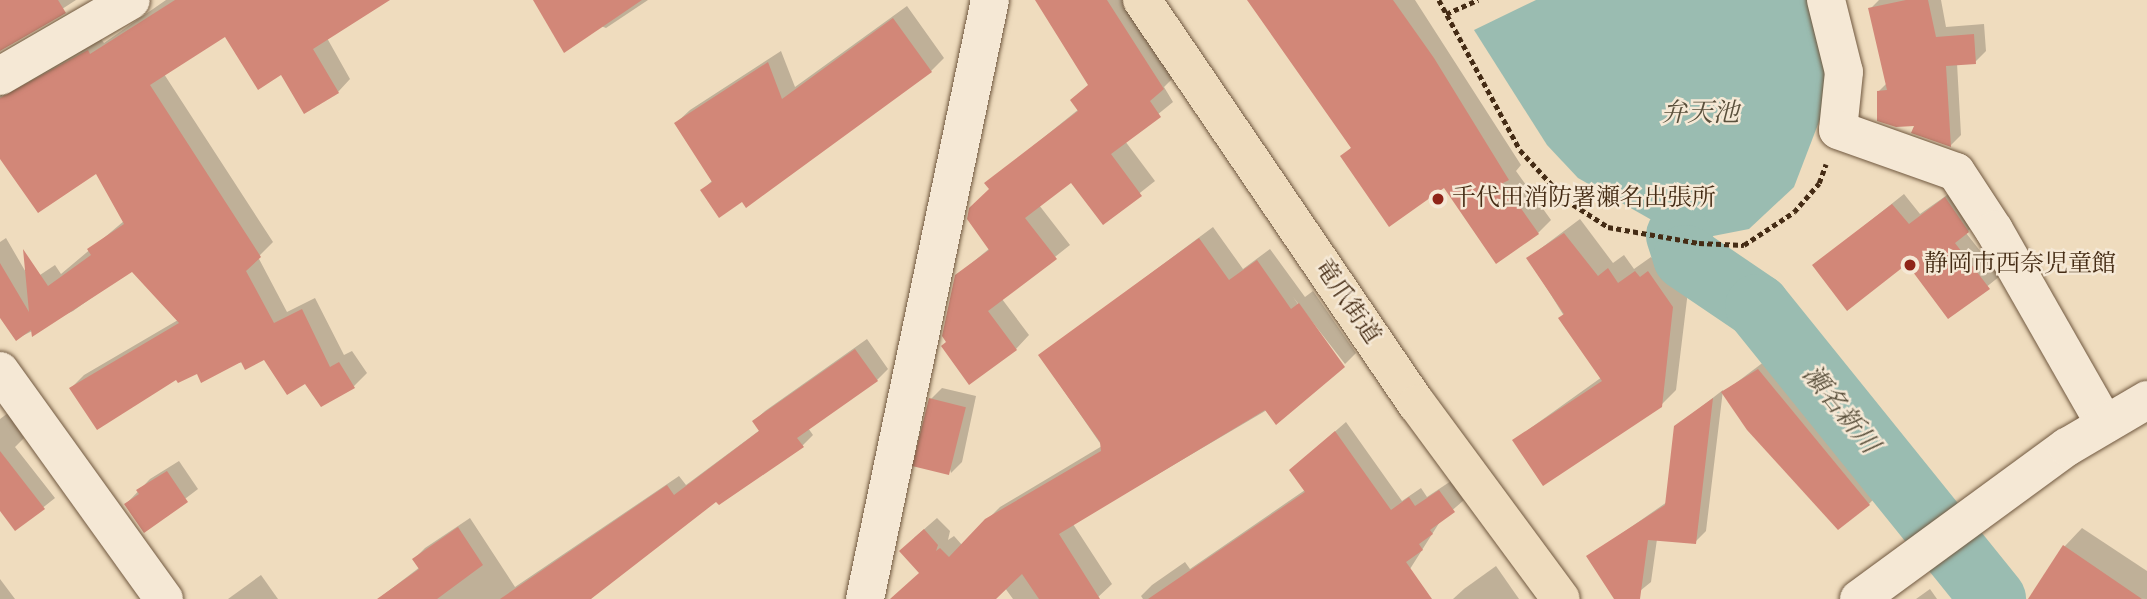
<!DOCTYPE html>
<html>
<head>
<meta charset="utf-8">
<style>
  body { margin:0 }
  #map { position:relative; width:2147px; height:599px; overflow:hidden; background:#efdcbe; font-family:"IM FELL English","Noto Serif JP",serif }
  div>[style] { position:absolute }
  .water>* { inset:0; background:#9abcb1 }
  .shadow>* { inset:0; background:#0003 }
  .river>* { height:65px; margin:-32.5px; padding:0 32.5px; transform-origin:32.5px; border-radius:32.5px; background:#9abcb1 }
  .building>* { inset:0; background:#d28778; transform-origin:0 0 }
  .path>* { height:4.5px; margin-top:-2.25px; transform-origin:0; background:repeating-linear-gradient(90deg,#452c15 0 5px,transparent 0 8.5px) }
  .roads { filter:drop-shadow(0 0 2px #70583f) drop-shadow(0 0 2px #70583f) }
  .minor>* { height:38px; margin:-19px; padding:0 19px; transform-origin:19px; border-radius:19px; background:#f5e8d5 }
  .major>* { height:38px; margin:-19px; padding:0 19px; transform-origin:19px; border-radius:19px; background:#efdcbe }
  .dots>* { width:19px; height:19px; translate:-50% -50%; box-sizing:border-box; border:4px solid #f5e8d5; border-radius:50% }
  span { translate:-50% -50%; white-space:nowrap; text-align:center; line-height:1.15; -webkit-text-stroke:5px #f5e8d5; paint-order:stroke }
  .poi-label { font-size:24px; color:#452c15 }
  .left { translate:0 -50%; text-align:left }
  .street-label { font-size:24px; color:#452c15 }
  .water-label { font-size:26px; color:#5a503c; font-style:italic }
</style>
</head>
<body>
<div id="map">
  <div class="water">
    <div style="clip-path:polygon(1536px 0,1810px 0,1830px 93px,1794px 187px,1749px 229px,1708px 237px,1678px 235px,1578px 178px,1547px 145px,1474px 30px)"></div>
  </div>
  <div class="shadow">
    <div style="clip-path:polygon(0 0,76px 0,0 49px)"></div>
    <div style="clip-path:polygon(166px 0,387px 0,327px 38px,350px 79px,338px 92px,281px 72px,225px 35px,164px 74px,273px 242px,258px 257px,287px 312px,315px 298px,344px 355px,352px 351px,367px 373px,354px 386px,305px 381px,265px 357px,177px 377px,71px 388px,84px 375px,178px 320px,132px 269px,73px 311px,16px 339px,0 315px,0 242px,6px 238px,31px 281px,55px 265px,61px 274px,124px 221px,97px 171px,0 156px,0 80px,101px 39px,104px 43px)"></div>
    <div style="clip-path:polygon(535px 0,648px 0,606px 28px)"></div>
    <div style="clip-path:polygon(1037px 0,1129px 0,1177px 74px,1164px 87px,1173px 102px,1125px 141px,1155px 181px,1103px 222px,1072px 181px,1039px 205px,1070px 245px,1002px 299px,1029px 335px,1016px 349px,948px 341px,956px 276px,990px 248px,991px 188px,987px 183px,1079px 109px,1090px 84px)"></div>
    <div style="clip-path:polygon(1249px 0,1415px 0,1521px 165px,1516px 171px,1551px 220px,1538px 233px,1444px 185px,1342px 157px,1352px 147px)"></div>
    <div style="clip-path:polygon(1879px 0,1941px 0,1946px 27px,1984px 24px,1986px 51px,1975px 62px,1957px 63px,1961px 135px,1951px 145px,1913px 132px,1916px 124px,1878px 92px,1887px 83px,1870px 9px)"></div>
    <div style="clip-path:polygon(907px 6px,944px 58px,931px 71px,742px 200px,702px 190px,713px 180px,676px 123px,690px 110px,781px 51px,795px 87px)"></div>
    <div style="clip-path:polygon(1957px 188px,1979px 220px,1966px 233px,2000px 276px,1949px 317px,1908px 262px,1815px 265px,1904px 194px,1920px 214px)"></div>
    <div style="clip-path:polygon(1580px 219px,1613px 263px,1624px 255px,1634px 269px,1651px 257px,1656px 263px,1664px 258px,1688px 291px,1676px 390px,1661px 405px,1514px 440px,1602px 377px,1528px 258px)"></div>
    <div style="clip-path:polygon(1213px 227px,1243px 269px,1270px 249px,1305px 297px,1313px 291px,1356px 353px,1345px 364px,1293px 297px,1342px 366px,1073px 524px,1112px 584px,1096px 599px,1013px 599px,1005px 588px,993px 599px,893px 599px,921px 572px,914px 538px,937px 518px,950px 531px,948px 540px,954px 536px,962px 545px,1000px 507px,1102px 446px,1040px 356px)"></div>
    <div style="clip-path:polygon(867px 339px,888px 369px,877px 380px,808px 428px,813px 435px,802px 446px,717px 500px,585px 599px,378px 599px,420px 567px,414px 559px,425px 548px,470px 518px,515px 587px,679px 476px,686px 485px,760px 430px,754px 421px,765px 411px)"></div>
    <div style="clip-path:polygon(1773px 355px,1883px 489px,1869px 504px,1724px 392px)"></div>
    <div style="clip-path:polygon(942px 388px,976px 396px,962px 462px,951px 473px,931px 399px)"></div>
    <div style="clip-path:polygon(1723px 390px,1706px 531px,1695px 542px,1657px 539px,1651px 582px,1630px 599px,1616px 599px,1588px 557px,1667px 502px,1675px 427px)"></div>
    <div style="clip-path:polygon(8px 413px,24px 438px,15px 447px,55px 498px,16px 529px,0 508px,0 419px)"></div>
    <div style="clip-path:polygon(1346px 422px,1402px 501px,1421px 488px,1427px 497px,1451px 481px,1464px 500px,1441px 520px,1410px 569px,1365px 599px,1143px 599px,1141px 596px,1152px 585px,1185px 562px,1190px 569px,1305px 490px,1302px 460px)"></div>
    <div style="clip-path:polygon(179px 461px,198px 489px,144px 530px,126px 504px,150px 479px)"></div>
    <div style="clip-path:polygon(2082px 528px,2147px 571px,2147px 599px,2032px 596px,2065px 546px)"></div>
    <div style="clip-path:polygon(1496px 566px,1519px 599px,1453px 599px,1464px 589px)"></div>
    <div style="clip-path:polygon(261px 575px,278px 599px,228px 599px)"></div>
    <div style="clip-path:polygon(0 579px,15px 599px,0 599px)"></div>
    <div style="clip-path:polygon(1930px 589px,1937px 599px,1916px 599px)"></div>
  </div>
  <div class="river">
    <div style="left:1678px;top:235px;width:23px;rotate:72deg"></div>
    <div style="left:1685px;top:257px;width:87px;rotate:34.2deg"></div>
    <div style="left:1757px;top:306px;width:376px;rotate:51.1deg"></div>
  </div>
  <div class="building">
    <div style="clip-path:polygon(0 0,58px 0,66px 13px,0 51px)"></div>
    <div style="clip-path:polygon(175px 0,390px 0,313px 49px,339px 93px,304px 114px,281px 75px,258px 90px,225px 37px,150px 85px,261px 257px,246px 271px,274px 323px,302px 309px,330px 367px,339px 362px,355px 388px,321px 407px,305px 384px,287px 395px,264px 360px,245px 370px,241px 362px,201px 383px,197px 374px,178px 383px,176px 380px,97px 430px,69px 388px,179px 323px,132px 272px,32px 337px,31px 330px,16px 341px,0 318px,0 263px,29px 312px,23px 249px,48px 286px,91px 255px,87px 249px,124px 224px,96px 174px,38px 213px,0 159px,0 98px,88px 50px,90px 54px)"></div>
    <div style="clip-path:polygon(533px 0,642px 0,564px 53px)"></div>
    <div style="clip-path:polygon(1035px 0,1107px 0,1164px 89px,1150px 101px,1161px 117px,1111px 154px,1142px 196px,1103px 225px,1071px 183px,1025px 218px,1057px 259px,988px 311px,1017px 350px,969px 385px,941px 346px,946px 342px,942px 336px,955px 275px,989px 250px,967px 219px,969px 208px,989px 189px,984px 183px,1078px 111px,1070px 100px,1088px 85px)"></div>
    <div style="clip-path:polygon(1247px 0,1393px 0,1434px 58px,1509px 180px,1503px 183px,1539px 234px,1496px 264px,1444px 188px,1389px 227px,1340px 156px,1351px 148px)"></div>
    <div style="clip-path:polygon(1906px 0,1928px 0,1936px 37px,1974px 34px,1976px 64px,1946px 66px,1951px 147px,1911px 133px,1914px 126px,1896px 127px,1877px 121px,1877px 91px,1887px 90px,1868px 8px)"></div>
    <div style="clip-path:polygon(893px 18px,932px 72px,746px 208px,742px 202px,719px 218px,700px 190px,712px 182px,674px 123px,768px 62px,782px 99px)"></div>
    <div style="clip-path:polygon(1945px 197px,1969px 232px,1955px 243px,1990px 289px,1948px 319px,1907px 264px,1847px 311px,1812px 265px,1892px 204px,1909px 224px)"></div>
    <div style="clip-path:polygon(1564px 233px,1598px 276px,1608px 268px,1618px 283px,1635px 271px,1640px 277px,1648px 271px,1673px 307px,1662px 407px,1543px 486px,1512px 440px,1602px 381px,1558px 318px,1564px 314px,1526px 258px)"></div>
    <div style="clip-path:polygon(1199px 238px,1229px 280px,1257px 260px,1291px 309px,1299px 303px,1345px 367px,1276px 425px,1265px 410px,1059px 534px,1100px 599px,1039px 599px,1022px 574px,996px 599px,890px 599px,919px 573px,899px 551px,924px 529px,938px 545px,936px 551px,940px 548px,949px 557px,985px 519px,1101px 451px,1100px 442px,1038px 355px)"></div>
    <div style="clip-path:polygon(855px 349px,878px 381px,797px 438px,804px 447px,719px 505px,716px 502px,591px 599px,500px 599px,667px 485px,674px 495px,759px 431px,752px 421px)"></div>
    <div style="clip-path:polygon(1758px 369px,1870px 505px,1838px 530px,1747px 430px,1721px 392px)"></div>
    <div style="left:929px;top:398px;width:38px;height:70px;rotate:14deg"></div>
    <div style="clip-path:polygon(1713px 398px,1696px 544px,1648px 540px,1640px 599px,1614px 599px,1586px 556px,1665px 505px,1674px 426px)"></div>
    <div style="clip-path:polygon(1335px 431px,1391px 510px,1409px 497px,1415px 506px,1439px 490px,1455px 512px,1430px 530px,1433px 534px,1419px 544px,1423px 550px,1406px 562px,1432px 599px,1148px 599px,1305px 492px,1289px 470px)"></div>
    <div style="clip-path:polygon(0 451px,45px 509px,15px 531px,0 511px)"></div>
    <div style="clip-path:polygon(167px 471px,188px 502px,144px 533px,124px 504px,139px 494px,136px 490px)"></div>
    <div style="clip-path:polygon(458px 527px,483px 565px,437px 599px,377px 599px,419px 569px,412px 559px)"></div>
    <div style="clip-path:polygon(2063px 545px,2142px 599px,2028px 599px)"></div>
  </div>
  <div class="path">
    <div style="left:1439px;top:0;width:170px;rotate:61.6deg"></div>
    <div style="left:1520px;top:150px;width:68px;rotate:47.4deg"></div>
    <div style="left:1566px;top:200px;width:50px;rotate:32.7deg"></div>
    <div style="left:1608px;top:227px;width:92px;rotate:10deg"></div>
    <div style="left:1699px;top:243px;width:45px;rotate:2.5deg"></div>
    <div style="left:1744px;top:245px;width:60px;rotate:-33.4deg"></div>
    <div style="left:1794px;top:212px;width:38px;rotate:-49deg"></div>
    <div style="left:1819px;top:183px;width:20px;rotate:-70deg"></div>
    <div style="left:1446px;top:14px;width:35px;rotate:-24deg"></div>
  </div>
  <div class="roads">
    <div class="minor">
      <div style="left:1826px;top:0;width:74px;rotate:76deg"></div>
      <div style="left:1844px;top:72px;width:58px;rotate:95.9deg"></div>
      <div style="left:1838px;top:130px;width:125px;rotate:19.6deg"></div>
      <div style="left:1956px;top:172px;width:69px;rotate:56.8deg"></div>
      <div style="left:1994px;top:230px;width:222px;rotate:60.3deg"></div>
      <div style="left:0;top:76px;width:151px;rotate:-30.1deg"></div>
      <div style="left:0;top:371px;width:281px;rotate:54.3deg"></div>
      <div style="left:865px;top:599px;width:612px;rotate:-78.21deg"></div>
      <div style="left:1859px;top:599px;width:258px;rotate:-36.2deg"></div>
      <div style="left:2067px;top:447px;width:93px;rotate:-30.4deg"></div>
    </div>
    <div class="major">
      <div style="left:1142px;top:0;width:489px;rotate:55.8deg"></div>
      <div style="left:1417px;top:404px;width:242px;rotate:53.6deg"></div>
    </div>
  </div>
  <div class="dots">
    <div style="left:1438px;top:199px;background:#8f2418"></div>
    <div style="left:1910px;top:265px;background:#8f2418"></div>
  </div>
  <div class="poi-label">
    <span class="left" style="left:1452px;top:199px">千代田消防署瀬名出張所</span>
    <span class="left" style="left:1924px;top:265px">静岡市西奈児童館</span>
  </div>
  <div class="street-label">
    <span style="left:1347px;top:302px;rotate:56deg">竜爪街道</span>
  </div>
  <div class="water-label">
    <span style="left:1700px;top:114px">弁天池</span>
    <span style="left:1840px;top:410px;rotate:51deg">瀬名新川</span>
  </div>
</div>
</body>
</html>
